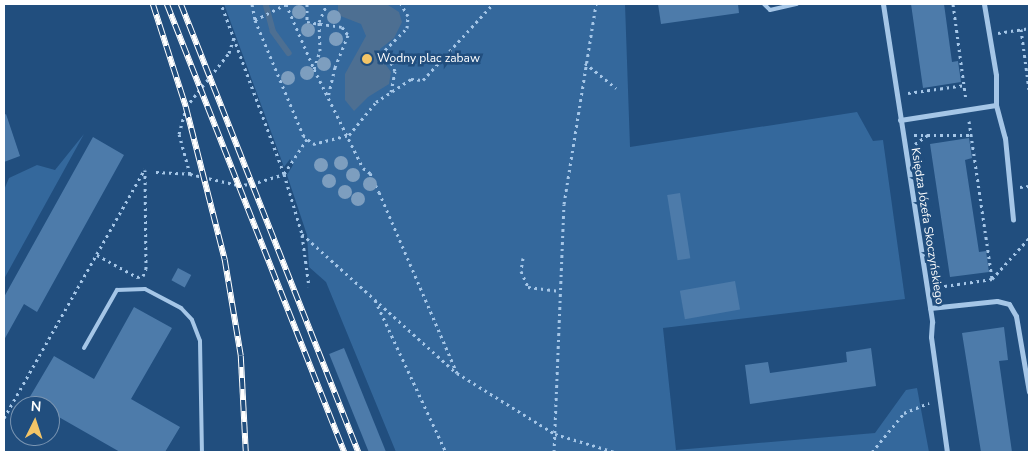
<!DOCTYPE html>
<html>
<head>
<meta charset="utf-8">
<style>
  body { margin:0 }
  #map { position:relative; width:1033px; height:456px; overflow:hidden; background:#214e7e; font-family:"Nunito Sans",sans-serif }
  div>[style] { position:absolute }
  .green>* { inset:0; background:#34689c }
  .water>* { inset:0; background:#4d6f92 }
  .stream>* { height:5.5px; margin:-2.75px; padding:0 2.75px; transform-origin:2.75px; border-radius:2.75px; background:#4d6f92 }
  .building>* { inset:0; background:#4d7baa; transform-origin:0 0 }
  .path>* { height:3px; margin-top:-1.5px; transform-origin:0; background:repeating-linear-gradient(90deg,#a5c6e7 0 2.5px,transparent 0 6.5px) }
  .service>* { height:4px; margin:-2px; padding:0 2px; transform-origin:2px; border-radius:2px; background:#a5c6e7 }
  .minor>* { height:5px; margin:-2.5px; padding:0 2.5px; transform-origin:2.5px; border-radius:2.5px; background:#a5c6e7 }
  .rail>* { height:5.5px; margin-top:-2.75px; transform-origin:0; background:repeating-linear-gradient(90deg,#214e7e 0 11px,#fff 0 22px); box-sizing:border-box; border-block:1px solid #fff }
  .trees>* { width:14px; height:14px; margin:-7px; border-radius:50%; background:#7d9ebf }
  .dots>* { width:14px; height:14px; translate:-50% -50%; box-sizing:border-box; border:2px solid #214e7e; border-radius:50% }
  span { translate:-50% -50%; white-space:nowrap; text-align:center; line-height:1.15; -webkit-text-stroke:5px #214e7e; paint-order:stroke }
  .poi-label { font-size:12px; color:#fff }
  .left { translate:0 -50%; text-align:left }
  .street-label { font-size:12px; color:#fff }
  .frame { position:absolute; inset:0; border:5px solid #fff; pointer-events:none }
  .north { position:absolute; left:10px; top:396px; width:50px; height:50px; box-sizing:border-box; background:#214e7e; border:1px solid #7a95b2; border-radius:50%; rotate:4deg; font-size:14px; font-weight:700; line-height:20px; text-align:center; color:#fff }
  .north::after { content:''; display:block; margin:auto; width:18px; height:22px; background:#f4c567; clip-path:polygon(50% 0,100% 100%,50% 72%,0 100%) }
</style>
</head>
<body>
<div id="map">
  <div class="green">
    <div style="clip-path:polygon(224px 4px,625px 4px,630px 147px,857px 112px,873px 141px,883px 140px,905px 299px,663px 328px,676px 450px,875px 433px,906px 390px,917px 388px,929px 452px,396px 452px,326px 282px,309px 267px,307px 235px,287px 175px,293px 165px,290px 159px,284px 167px)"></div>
    <div style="clip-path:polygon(84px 134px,4px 279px,4px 190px,9px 178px,37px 165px,55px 170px)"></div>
  </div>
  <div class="water">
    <div style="clip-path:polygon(388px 5px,399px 12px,402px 22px,394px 38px,380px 49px,380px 57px,391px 72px,389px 84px,368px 97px,354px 111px,345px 100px,345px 74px,366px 36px,361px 24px,338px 15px,338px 5px)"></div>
  </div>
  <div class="stream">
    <div style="left:266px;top:4px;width:28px;rotate:75deg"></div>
    <div style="left:273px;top:31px;width:27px;rotate:54deg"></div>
  </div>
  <div class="building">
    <div style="clip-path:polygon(658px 4px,738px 4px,739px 13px,661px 24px)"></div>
    <div style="clip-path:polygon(911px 4px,944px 4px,952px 62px,958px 61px,961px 82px,923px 88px)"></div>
    <div style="clip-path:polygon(6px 114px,20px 156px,4px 162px,4px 115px)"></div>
    <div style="clip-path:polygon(93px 137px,124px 155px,37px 312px,24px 304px,4px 340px,4px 297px)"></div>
    <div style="clip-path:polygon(969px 138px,972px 158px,965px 160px,979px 252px,986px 251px,989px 272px,950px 277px,930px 144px)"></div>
    <div style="left:680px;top:193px;width:66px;height:13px;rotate:81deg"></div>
    <div style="left:178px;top:268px;width:15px;height:14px;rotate:28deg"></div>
    <div style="left:735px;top:281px;width:29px;height:56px;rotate:80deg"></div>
    <div style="clip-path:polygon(134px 307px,172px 328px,131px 399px,180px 427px,165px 452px,120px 452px,50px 412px,50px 406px,38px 406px,28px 400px,54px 356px,94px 379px)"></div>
    <div style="clip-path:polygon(1004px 327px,1008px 360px,999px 361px,1012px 452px,981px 452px,962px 333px)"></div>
    <div style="left:344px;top:348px;width:112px;height:16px;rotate:68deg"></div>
    <div style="clip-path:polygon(871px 348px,876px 386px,750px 404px,745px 365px,768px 362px,770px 373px,847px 362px,846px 352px)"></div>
  </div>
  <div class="path">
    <div style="left:252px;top:4px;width:16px;rotate:79deg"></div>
    <div style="left:255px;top:20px;width:125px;rotate:67.3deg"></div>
    <div style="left:303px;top:135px;width:13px;rotate:42deg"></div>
    <div style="left:313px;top:144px;width:37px;rotate:-14deg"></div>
    <div style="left:349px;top:135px;width:43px;rotate:-50.7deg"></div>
    <div style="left:376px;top:102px;width:42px;rotate:-33.3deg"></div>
    <div style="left:411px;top:79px;width:12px;rotate:5deg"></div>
    <div style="left:423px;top:80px;width:103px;rotate:-47.4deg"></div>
    <div style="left:286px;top:4px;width:71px;rotate:66.7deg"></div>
    <div style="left:314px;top:69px;width:110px;rotate:63.7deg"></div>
    <div style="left:363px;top:168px;width:9px;rotate:36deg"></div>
    <div style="left:370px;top:173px;width:21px;rotate:65deg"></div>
    <div style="left:379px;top:192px;width:197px;rotate:66.7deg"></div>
    <div style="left:457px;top:373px;width:115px;rotate:31.9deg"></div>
    <div style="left:555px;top:434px;width:63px;rotate:16.7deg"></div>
    <div style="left:307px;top:4px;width:18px;rotate:90deg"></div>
    <div style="left:307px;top:22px;width:35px;rotate:8deg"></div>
    <div style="left:342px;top:27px;width:10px;rotate:53deg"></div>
    <div style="left:348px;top:35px;width:35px;rotate:112deg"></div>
    <div style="left:335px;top:67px;width:32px;rotate:103deg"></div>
    <div style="left:953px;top:4px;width:97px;rotate:82.3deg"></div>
    <div style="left:255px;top:20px;width:35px;rotate:-27deg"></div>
    <div style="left:1021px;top:29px;width:62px;rotate:82.5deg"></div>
    <div style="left:998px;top:33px;width:31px;rotate:-9deg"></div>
    <div style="left:585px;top:63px;width:40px;rotate:39deg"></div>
    <div style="left:314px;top:69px;width:19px;rotate:-72deg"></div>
    <div style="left:320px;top:51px;width:29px;rotate:-92deg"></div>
    <div style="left:319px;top:22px;width:20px;rotate:-66deg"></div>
    <div style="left:391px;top:92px;width:21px;rotate:-79deg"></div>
    <div style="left:395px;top:71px;width:23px;rotate:-115deg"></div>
    <div style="left:385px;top:50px;width:31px;rotate:-45deg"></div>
    <div style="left:407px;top:28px;width:12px;rotate:-85deg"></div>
    <div style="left:408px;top:16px;width:14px;rotate:-120deg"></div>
    <div style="left:908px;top:93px;width:58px;rotate:-8deg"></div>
    <div style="left:969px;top:121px;width:160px;rotate:81.7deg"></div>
    <div style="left:914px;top:135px;width:57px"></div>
    <div style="left:307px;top:139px;width:42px;rotate:123.3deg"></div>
    <div style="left:284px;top:174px;width:63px;rotate:73.3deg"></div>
    <div style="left:302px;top:234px;width:205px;rotate:42deg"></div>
    <div style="left:915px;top:144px;width:16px;rotate:-35deg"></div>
    <div style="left:156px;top:172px;width:34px;rotate:3deg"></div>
    <div style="left:190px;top:174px;width:49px;rotate:12.9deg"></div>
    <div style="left:238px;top:185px;width:14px;rotate:-4deg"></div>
    <div style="left:252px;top:184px;width:34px;rotate:-17deg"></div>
    <div style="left:284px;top:174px;width:181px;rotate:-110.3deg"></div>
    <div style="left:190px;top:174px;width:41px;rotate:-105.4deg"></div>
    <div style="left:179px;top:134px;width:28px;rotate:-75deg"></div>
    <div style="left:186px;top:107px;width:69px;rotate:-51.5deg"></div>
    <div style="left:229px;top:53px;width:16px;rotate:-72deg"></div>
    <div style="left:1020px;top:187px;width:9px;rotate:-6deg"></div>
    <div style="left:302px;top:235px;width:52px;rotate:82.3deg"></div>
    <div style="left:97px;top:255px;width:46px;rotate:28.8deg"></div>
    <div style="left:137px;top:277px;width:6px;rotate:-9deg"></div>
    <div style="left:143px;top:276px;width:8px;rotate:-67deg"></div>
    <div style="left:146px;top:269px;width:99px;rotate:-90.6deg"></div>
    <div style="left:523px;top:258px;width:13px;rotate:99deg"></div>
    <div style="left:521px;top:271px;width:17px;rotate:66deg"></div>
    <div style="left:528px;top:287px;width:32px;rotate:7deg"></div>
    <div style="left:938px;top:287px;width:55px;rotate:-8.4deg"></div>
    <div style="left:992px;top:279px;width:55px;rotate:-47.9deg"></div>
    <div style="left:375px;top:300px;width:168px;rotate:65deg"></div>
    <div style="left:4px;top:418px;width:286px;rotate:-60.5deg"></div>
    <div style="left:554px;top:452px;width:248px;rotate:-87.7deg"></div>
    <div style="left:564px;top:204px;width:203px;rotate:-80.9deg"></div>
    <div style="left:872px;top:452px;width:50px;rotate:-50.6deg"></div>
    <div style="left:904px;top:413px;width:27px;rotate:-22deg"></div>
  </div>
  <div class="service">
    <div style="left:764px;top:4px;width:8px;rotate:45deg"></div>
    <div style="left:770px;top:10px;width:28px;rotate:-13deg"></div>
    <div style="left:84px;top:348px;width:67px;rotate:-60.4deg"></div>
    <div style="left:117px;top:290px;width:28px;rotate:-2deg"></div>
    <div style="left:145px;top:289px;width:41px;rotate:27.8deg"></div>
    <div style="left:181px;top:308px;width:16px;rotate:47deg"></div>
    <div style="left:192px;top:320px;width:22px;rotate:69deg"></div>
    <div style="left:200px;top:341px;width:111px;rotate:89deg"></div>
  </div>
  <div class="minor">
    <div style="left:883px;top:4px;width:322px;rotate:81.2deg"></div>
    <div style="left:932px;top:322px;width:15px;rotate:94deg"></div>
    <div style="left:931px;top:337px;width:116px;rotate:82.1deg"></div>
    <div style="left:996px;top:105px;width:34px;rotate:75deg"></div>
    <div style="left:1005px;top:138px;width:82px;rotate:84.4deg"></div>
    <div style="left:900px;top:120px;width:97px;rotate:-8.9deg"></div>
    <div style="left:996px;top:105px;width:30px;rotate:-90deg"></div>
    <div style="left:996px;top:75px;width:72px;rotate:-99.6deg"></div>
    <div style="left:930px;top:308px;width:67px;rotate:-6deg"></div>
    <div style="left:997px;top:301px;width:12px;rotate:14deg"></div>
    <div style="left:1009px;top:304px;width:14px;rotate:60deg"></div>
    <div style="left:1016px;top:316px;width:77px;rotate:80.3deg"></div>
  </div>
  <div class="rail">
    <div style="left:153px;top:4px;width:108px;rotate:72.2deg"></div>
    <div style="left:186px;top:107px;width:158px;rotate:75.7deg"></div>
    <div style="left:225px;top:260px;width:97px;rotate:80.5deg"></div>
    <div style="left:241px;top:356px;width:96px;rotate:87deg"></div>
    <div style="left:167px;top:4px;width:482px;rotate:68.4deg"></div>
    <div style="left:181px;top:4px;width:482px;rotate:68.4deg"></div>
  </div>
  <div class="trees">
    <div style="left:299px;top:12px"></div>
    <div style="left:334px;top:17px"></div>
    <div style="left:308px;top:30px"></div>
    <div style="left:336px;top:39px"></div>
    <div style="left:324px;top:64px"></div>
    <div style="left:307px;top:73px"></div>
    <div style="left:288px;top:78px"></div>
    <div style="left:341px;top:163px"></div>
    <div style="left:321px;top:165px"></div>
    <div style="left:353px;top:175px"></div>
    <div style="left:329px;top:181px"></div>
    <div style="left:370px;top:184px"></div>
    <div style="left:345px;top:192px"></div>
    <div style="left:358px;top:199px"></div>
  </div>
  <div class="dots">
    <div style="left:367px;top:59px;background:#f4c567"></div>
  </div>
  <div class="poi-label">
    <span class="left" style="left:377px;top:59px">Wodny plac zabaw</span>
  </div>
  <div class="street-label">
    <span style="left:927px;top:226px;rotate:81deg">Księdza Józefa Skoczyńskiego</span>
  </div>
  <div class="frame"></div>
  <div class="north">N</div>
</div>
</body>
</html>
